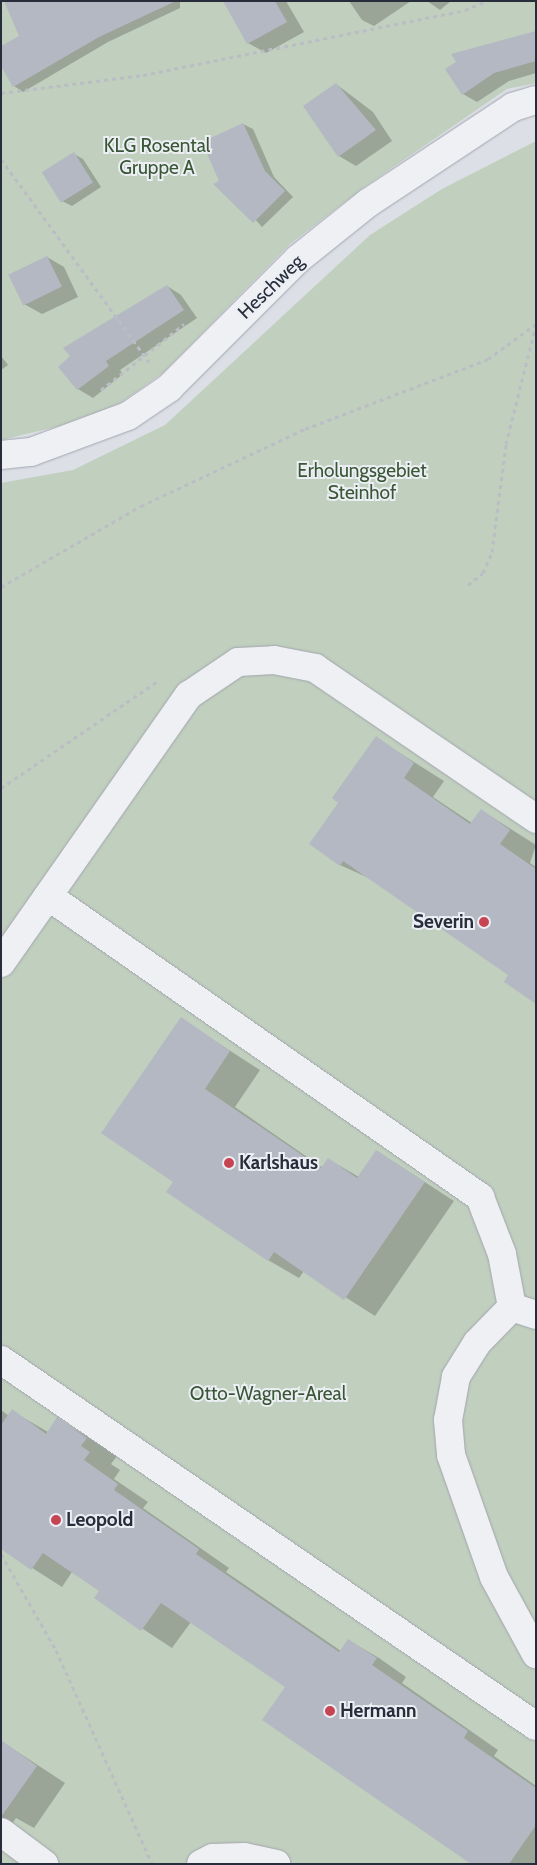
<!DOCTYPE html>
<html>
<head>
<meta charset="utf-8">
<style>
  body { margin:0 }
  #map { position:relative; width:537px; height:1865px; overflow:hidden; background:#dcdfe6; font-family:Cabin,sans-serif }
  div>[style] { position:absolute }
  .green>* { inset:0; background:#c1cfbe }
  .shadow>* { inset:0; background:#0003 }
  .building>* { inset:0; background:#b4b8c2; transform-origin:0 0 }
  .path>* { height:3px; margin-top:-1.5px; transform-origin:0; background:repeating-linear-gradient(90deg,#bbbdc4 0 4px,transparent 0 8px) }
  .roads { filter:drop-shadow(0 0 1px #a2a6af) drop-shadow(0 0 1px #a2a6af) }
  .minor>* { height:28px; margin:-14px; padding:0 14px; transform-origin:14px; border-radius:14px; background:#eff0f4 }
  .dots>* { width:14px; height:14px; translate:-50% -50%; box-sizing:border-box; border:2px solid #ebeef3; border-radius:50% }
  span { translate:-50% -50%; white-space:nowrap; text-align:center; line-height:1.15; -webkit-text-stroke:4px #ebeef3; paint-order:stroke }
  .park-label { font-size:19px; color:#395635 }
  .street-label { font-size:19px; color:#272d3b }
  .poi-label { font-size:19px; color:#272d3b; font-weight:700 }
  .right { translate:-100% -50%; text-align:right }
  .left { translate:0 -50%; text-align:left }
  .frame { position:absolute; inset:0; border:2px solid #272d3b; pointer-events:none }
</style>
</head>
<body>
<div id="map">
  <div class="green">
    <div style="clip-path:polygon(1px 1px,536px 1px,536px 83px,507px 89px,367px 185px,290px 244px,164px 372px,119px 404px,60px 426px,1px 440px)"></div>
    <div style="clip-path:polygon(536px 141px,536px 1864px,1px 1864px,1px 483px,73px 470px,165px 425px,370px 235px,442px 189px)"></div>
  </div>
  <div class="shadow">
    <div style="clip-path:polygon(18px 1px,180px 1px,180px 8px,108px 42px,23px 92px,14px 86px,21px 36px)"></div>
    <div style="clip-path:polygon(232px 1px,286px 1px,304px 32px,266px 53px,248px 43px)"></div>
    <div style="clip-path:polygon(349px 1px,411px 1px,374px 26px,362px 20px)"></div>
    <div style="clip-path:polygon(427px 1px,451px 1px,440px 10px)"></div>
    <div style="clip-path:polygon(536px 32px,536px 73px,509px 81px,477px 102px,463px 94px)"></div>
    <div style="clip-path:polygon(336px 84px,373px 112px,392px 141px,356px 166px,339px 156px)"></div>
    <div style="clip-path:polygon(243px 124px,253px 129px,274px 177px,293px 197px,262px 227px,221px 181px)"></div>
    <div style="clip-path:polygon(74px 154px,83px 159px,101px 187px,72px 206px,62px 201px)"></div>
    <div style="clip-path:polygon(47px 257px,64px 267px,78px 297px,42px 314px,24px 304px)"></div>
    <div style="clip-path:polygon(167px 286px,181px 295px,197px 318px,120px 370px,123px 374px,93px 398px,78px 389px,60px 367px)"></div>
    <div style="clip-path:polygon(1px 356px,8px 365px,1px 370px)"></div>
    <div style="clip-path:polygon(376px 738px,444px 781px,433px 797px,472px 823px,481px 810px,536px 845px,530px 863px,536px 867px,536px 1002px,510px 975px,373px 880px,340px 865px,340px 802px)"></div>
    <div style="clip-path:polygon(181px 1019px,260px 1070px,235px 1107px,323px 1168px,328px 1159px,359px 1177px,377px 1151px,454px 1201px,375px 1316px,304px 1271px,299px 1278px,268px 1260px,175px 1182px)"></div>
    <div style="clip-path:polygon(1px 1410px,9px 1416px,12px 1411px,48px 1432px,57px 1419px,88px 1437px,117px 1456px,111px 1464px,120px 1470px,114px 1479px,148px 1502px,143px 1508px,229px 1568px,226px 1572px,341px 1651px,348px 1640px,379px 1658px,406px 1677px,402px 1683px,498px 1750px,494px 1756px,536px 1786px,536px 1864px,473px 1864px,287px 1687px,191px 1622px,172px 1648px,96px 1598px,100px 1591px,72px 1572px,62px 1587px,1px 1548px)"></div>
    <div style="clip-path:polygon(1px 1741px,65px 1783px,34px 1828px,16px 1818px,1px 1839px)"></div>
  </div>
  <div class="building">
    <div style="clip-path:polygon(4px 1px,176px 1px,99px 37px,13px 87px,1px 66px,1px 46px,19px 36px)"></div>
    <div style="clip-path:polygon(223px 1px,275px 1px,287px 22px,247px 44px)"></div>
    <div style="clip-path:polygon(536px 31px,536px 61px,494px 73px,462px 95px,445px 69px,456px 62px,451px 54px)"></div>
    <div style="clip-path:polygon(336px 83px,376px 130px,338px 157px,303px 106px)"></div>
    <div style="clip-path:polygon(243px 123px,265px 171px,285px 191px,253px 223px,213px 184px,219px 181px,202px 142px)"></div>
    <div style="left:74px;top:152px;width:36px;height:38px;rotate:58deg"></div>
    <div style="left:47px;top:256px;width:34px;height:43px;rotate:64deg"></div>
    <div style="clip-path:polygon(167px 285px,184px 310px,106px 361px,109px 366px,77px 390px,58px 367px,70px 356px,63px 348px)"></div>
    <div style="clip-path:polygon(376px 736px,414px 763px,404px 778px,470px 824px,481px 809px,510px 830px,500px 844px,536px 869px,536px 1004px,504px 982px,508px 975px,343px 861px,340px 866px,309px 844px,338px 803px,332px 798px)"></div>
    <div style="clip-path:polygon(181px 1017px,230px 1051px,205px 1089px,321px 1168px,328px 1158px,357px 1178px,376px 1150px,425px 1182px,344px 1300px,274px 1252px,268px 1261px,166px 1192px,173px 1182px,101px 1133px)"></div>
    <div style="clip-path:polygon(12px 1409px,46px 1434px,57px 1417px,87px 1438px,81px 1446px,90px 1452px,84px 1460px,118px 1484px,114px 1490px,199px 1549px,196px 1554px,339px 1652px,348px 1639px,377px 1658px,372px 1665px,468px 1731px,464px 1738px,536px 1788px,536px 1825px,509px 1864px,471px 1864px,262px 1720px,285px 1687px,161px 1603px,141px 1631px,94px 1598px,99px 1591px,43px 1553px,31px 1570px,1px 1549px,1px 1425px)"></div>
    <div style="clip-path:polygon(1px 1740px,37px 1766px,1px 1817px)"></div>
  </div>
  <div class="path">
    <div style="left:1px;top:93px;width:143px;rotate:-7.2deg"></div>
    <div style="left:143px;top:75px;width:328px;rotate:-11.4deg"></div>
    <div style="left:465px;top:10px;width:23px;rotate:-23deg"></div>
    <div style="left:1px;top:159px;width:251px;rotate:53.9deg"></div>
    <div style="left:101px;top:390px;width:106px;rotate:-38.5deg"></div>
    <div style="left:468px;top:585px;width:19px;rotate:-39deg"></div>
    <div style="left:483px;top:573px;width:23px;rotate:-67deg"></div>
    <div style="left:492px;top:552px;width:109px;rotate:-82.6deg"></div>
    <div style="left:506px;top:444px;width:123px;rotate:-75.9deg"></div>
    <div style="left:1px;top:587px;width:162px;rotate:-30.1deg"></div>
    <div style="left:141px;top:506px;width:181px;rotate:-25.2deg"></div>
    <div style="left:305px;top:429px;width:196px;rotate:-20.9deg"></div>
    <div style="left:488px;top:359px;width:59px;rotate:-36.1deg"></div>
    <div style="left:1px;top:788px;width:190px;rotate:-34.3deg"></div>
    <div style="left:1px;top:1554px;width:111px;rotate:60.2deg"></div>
    <div style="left:56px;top:1650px;width:235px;rotate:65.8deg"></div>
  </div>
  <div class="roads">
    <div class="minor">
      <div style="left:1px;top:455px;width:30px;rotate:-6deg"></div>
      <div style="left:31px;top:452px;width:103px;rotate:-20.4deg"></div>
      <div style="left:128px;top:416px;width:50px;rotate:-34.3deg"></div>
      <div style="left:169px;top:388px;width:182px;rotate:-45deg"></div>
      <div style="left:298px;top:259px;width:90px;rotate:-38.7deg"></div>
      <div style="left:368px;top:203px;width:174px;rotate:-33.5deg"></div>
      <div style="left:513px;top:107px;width:24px;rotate:-17deg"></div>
      <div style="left:48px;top:896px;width:527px;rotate:34.87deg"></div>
      <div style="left:480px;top:1197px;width:61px;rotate:68.9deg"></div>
      <div style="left:502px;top:1254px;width:54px;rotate:79.3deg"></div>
      <div style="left:1px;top:963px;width:327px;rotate:-55deg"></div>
      <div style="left:189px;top:695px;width:59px;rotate:-34deg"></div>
      <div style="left:238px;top:662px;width:36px;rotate:-3deg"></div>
      <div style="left:274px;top:660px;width:42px;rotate:11deg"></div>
      <div style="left:315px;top:668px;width:268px;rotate:34.3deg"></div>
      <div style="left:536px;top:1315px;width:25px;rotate:-162deg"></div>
      <div style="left:512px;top:1307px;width:50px;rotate:134.2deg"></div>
      <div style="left:477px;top:1343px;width:40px;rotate:122deg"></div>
      <div style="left:456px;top:1377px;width:44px;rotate:100.5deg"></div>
      <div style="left:448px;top:1420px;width:35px;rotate:85deg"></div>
      <div style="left:451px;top:1455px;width:129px;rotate:70.6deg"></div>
      <div style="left:494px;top:1577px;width:88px;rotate:61.4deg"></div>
      <div style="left:1px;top:1360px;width:648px;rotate:34.38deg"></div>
      <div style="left:1px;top:1832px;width:54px;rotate:36.7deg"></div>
      <div style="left:201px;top:1864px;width:13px;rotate:-27deg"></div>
      <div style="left:213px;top:1858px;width:31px;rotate:-2deg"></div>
      <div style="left:244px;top:1857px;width:33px;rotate:12deg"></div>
    </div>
  </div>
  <div class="dots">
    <div style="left:484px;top:922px;background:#c74552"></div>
    <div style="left:229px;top:1163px;background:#c74552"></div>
    <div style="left:56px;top:1520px;background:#c74552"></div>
    <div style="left:330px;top:1711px;background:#c74552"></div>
  </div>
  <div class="park-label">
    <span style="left:157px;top:157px">KLG Rosental<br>Gruppe A</span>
    <span style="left:362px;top:482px">Erholungsgebiet<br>Steinhof</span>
    <span style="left:268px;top:1394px">Otto-Wagner-Areal</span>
  </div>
  <div class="street-label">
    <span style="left:271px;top:287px;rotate:-44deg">Heschweg</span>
  </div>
  <div class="poi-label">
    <span class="right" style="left:474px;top:922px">Severin</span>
    <span class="left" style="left:239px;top:1163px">Karlshaus</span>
    <span class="left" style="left:66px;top:1520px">Leopold</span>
    <span class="left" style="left:340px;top:1711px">Hermann</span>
  </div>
  <div class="frame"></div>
</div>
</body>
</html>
